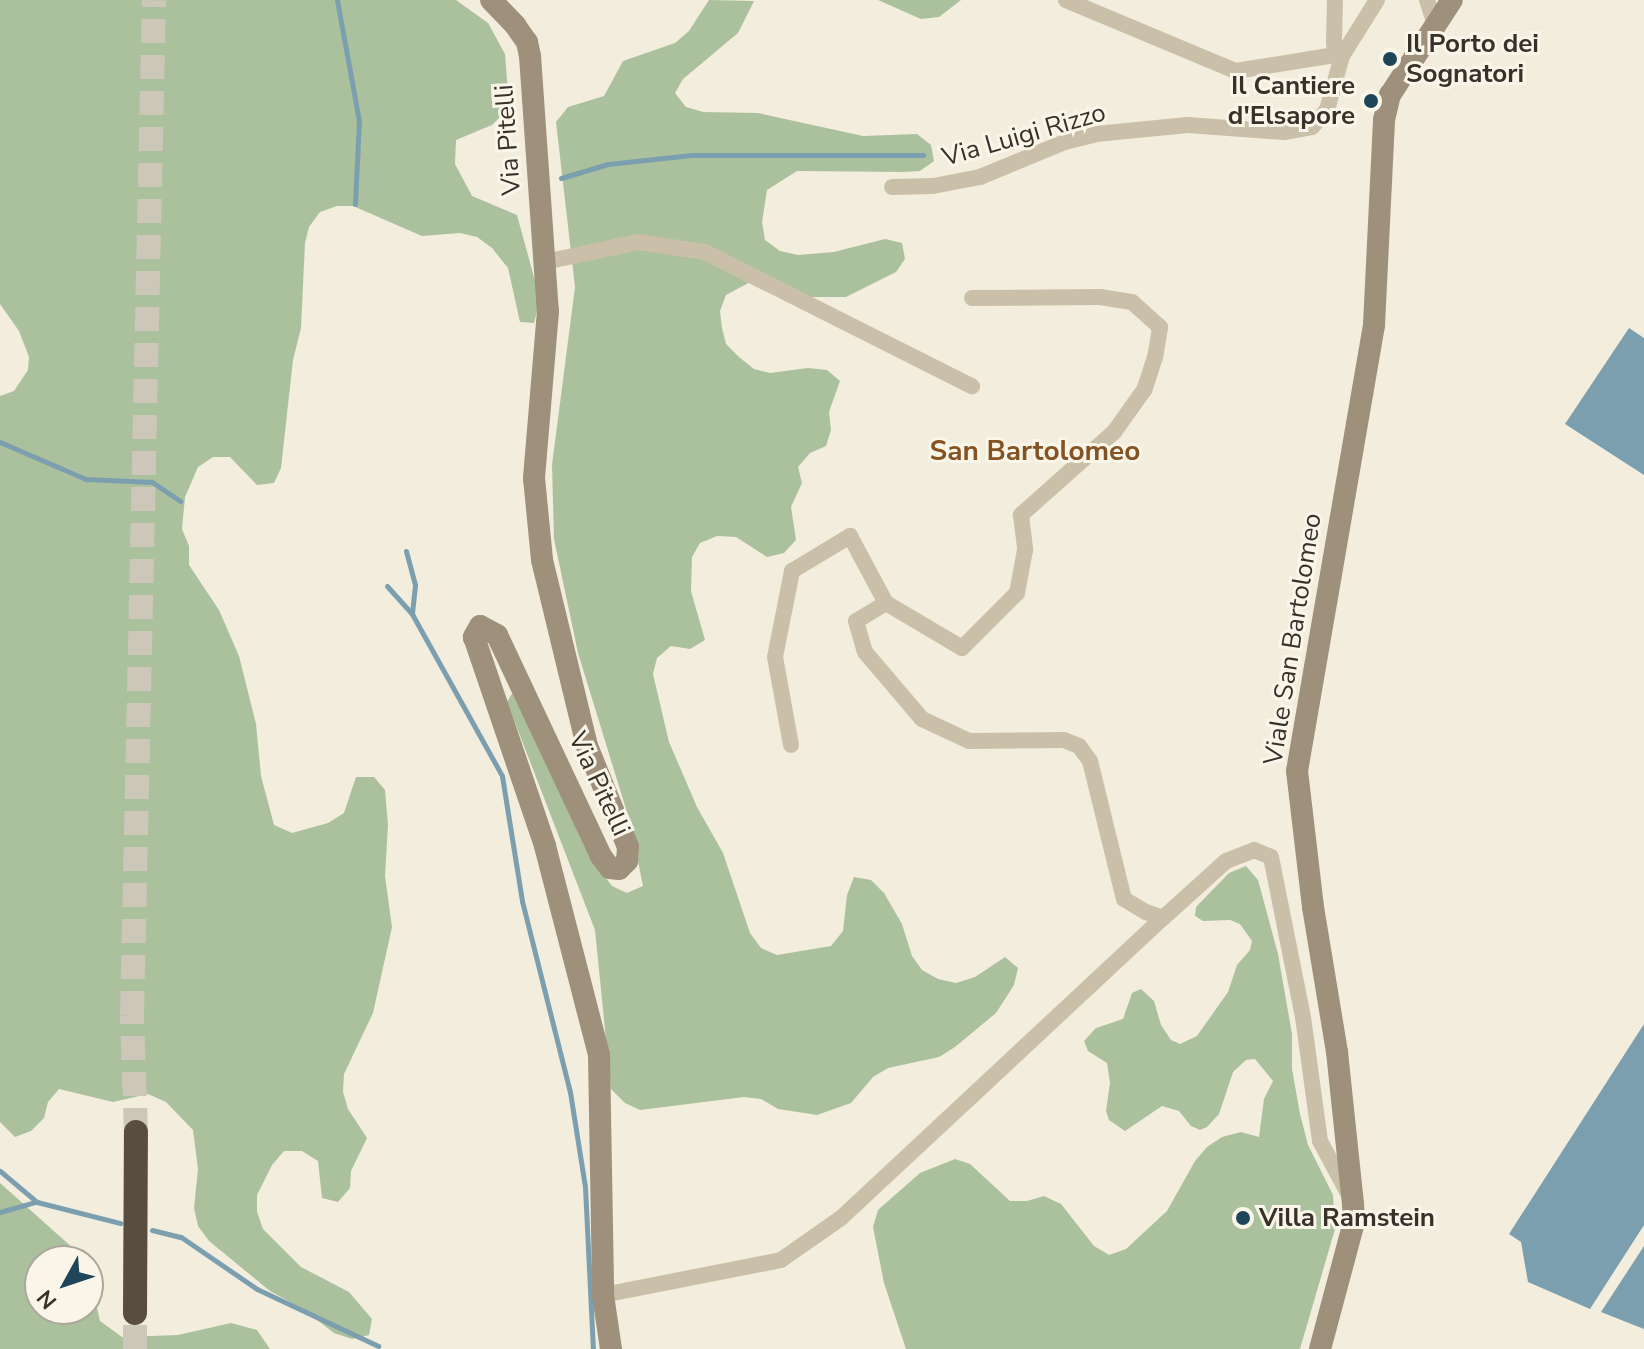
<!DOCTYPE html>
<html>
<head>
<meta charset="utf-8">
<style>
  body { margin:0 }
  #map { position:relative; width:1644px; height:1349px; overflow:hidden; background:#f2eddd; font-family:"Nunito Sans",sans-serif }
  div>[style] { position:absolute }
  .green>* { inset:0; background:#abc19d }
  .water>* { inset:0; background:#7c9faf }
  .stream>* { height:5px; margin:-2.5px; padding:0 2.5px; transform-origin:2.5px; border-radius:2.5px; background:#7c9faf }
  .highway-tunnel>* { height:24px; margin-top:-12px; transform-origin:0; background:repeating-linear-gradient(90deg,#cdc7b9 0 24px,transparent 0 36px) }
  .street>* { height:16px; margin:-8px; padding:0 8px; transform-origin:8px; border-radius:8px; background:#cac0a9 }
  .secondary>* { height:22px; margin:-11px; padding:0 11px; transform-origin:11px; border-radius:11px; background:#9e907a }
  .highway>* { height:24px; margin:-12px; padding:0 12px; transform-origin:12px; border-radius:12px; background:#584d40 }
  .dots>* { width:22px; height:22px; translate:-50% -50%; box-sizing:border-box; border:4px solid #f9f6e9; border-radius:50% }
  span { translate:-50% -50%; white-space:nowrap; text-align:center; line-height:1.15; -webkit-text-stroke:6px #f9f6e9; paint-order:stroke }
  .poi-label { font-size:26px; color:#373129; font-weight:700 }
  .left { translate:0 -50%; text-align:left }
  .right { translate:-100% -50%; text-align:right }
  .street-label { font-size:26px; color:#373129 }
  .neighbourhood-label { font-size:28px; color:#855323; font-weight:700 }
  .north { position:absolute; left:24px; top:1245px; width:80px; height:80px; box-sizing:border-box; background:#f9f6e9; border:2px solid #aba79c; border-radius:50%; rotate:230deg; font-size:22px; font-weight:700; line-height:32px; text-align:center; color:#373129 }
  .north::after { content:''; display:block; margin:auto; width:28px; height:36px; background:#1f4558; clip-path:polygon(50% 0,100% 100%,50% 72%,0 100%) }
</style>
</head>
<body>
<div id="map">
  <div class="green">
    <div style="clip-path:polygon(0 0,456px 0,488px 23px,505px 54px,508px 92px,501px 116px,492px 125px,456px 140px,455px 164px,472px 196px,517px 215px,540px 299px,534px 323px,520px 322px,508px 268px,492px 248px,477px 237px,460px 233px,422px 236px,353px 206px,337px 206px,320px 212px,309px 227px,305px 243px,301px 328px,293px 360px,281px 468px,274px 483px,257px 485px,230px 457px,213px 457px,198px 467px,185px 497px,182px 529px,189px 546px,189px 565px,219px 610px,239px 656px,256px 724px,261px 776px,274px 825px,292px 833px,328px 823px,344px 813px,356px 777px,374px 777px,385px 790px,388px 825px,385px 876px,392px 927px,373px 1013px,344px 1074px,343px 1092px,348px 1109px,367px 1138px,351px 1171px,350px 1188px,338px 1202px,322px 1198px,318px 1161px,302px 1151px,284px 1151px,272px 1165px,257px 1195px,257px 1212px,263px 1229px,301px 1267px,349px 1292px,372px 1319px,369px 1335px,352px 1339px,334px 1333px,303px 1309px,270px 1291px,209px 1241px,198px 1226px,194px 1208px,198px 1169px,193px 1130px,166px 1102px,148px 1094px,113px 1102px,59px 1089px,48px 1102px,44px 1118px,31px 1131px,15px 1137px,0 1122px,0 396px,14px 391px,28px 370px,29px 357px,19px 331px,0 304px)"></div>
    <div style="clip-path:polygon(709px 0,754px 1px,738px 33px,683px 79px,675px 93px,686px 107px,703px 112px,758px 113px,863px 136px,917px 134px,931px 145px,934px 161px,920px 171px,903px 172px,797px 171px,767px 190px,762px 222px,765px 240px,780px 251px,798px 255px,834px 252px,885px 239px,902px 243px,905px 259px,896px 272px,846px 297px,809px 297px,756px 279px,726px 295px,720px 311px,722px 328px,726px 344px,739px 357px,754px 369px,770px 373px,808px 368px,827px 370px,840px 381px,829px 412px,831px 430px,826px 446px,810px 453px,798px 467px,802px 483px,791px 507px,796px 540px,784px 553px,767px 557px,736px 537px,717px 536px,700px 543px,692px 557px,691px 591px,705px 640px,690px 649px,671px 646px,657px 658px,653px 674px,669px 742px,697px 807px,723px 853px,750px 933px,761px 948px,777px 955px,831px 946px,843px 931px,847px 895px,854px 877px,871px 880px,884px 893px,902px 924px,912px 956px,922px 970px,938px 979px,956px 983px,975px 977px,1005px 957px,1018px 968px,1014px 985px,996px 1013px,955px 1047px,939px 1057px,888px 1068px,873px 1077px,851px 1103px,817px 1115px,778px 1109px,761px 1099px,744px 1097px,640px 1110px,625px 1103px,611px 1089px,595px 930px,507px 702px,514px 690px,589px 856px,612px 886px,627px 893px,643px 886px,630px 822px,578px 653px,554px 539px,552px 465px,575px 287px,556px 122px,568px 107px,604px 96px,623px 61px,675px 43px,689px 31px)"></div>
    <div style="clip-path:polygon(878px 0,961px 0,939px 17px,921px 19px)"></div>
    <div style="clip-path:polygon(1246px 866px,1258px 880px,1278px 954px,1292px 1034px,1292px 1069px,1300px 1114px,1308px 1145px,1333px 1195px,1335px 1229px,1300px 1349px,906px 1349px,884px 1283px,873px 1227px,878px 1210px,920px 1173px,955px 1159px,970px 1164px,1010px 1201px,1027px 1201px,1044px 1196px,1061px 1204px,1094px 1246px,1109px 1255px,1126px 1249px,1167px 1211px,1195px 1161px,1207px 1147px,1222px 1137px,1241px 1132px,1259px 1137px,1264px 1099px,1273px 1081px,1255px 1059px,1246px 1060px,1233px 1072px,1219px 1114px,1207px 1127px,1200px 1130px,1191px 1126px,1179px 1111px,1162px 1106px,1125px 1131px,1109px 1120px,1106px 1111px,1110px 1083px,1107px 1063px,1088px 1051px,1084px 1041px,1096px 1028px,1123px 1019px,1132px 993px,1141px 989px,1154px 1001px,1161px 1025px,1171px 1040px,1180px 1044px,1197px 1036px,1228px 992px,1237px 965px,1250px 950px,1252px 941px,1240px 924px,1230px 920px,1203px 921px,1195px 916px,1196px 907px,1229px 873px)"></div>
    <div style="clip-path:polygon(0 1183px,74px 1249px,83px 1261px,40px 1261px,40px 1309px,88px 1309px,88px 1269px,100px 1321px,122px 1337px,178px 1335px,231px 1323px,257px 1330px,270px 1349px,0 1349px)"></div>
  </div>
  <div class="water">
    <div style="clip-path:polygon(1629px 328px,1644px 338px,1644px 475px,1565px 424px)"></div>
    <div style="clip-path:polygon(1644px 1024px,1644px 1225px,1590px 1309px,1528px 1282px,1521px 1242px,1509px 1234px)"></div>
    <div style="clip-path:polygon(1644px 1246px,1644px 1329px,1601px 1312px)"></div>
  </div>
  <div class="stream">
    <div style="left:337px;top:0;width:123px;rotate:79.7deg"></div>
    <div style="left:359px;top:121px;width:83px;rotate:92.8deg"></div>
    <div style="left:561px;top:178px;width:49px;rotate:-16.6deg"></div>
    <div style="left:608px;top:164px;width:84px;rotate:-6.1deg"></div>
    <div style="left:692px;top:155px;width:231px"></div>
    <div style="left:0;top:442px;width:94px;rotate:23.3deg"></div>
    <div style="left:86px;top:479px;width:66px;rotate:2.6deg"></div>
    <div style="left:152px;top:482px;width:34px;rotate:34deg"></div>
    <div style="left:406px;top:551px;width:35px;rotate:75deg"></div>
    <div style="left:415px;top:585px;width:28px;rotate:96deg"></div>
    <div style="left:387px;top:586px;width:38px;rotate:48deg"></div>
    <div style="left:412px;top:614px;width:185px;rotate:60.9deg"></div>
    <div style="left:502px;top:776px;width:127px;rotate:80.9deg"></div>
    <div style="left:522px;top:901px;width:197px;rotate:75.9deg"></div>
    <div style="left:570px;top:1092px;width:96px;rotate:81deg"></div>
    <div style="left:585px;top:1187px;width:162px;rotate:87.2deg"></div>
    <div style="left:0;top:1171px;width:48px;rotate:40deg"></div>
    <div style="left:37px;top:1202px;width:86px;rotate:14.2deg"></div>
    <div style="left:0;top:1212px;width:37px;rotate:-16deg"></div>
    <div style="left:152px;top:1230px;width:30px;rotate:14deg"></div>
    <div style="left:181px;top:1237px;width:92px;rotate:34.4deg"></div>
    <div style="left:257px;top:1289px;width:134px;rotate:25.2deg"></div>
  </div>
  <div class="highway-tunnel">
    <div style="left:136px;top:1132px;width:117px;rotate:-92deg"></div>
    <div style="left:132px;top:1015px;width:1015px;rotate:-88.76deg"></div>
    <div style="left:135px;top:1349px;width:36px;rotate:-90deg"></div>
  </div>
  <div class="street">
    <div style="left:1066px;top:0;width:184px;rotate:22.7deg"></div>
    <div style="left:1236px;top:71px;width:100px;rotate:-9.2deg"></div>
    <div style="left:1335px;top:0;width:42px;rotate:91.4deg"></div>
    <div style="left:1334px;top:42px;width:13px;rotate:86deg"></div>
    <div style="left:1335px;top:55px;width:7px;rotate:8deg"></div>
    <div style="left:1427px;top:0;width:28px;rotate:72deg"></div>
    <div style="left:892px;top:187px;width:41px;rotate:-1.4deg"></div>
    <div style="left:933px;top:186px;width:48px;rotate:-10.8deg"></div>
    <div style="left:980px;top:177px;width:92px;rotate:-22.4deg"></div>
    <div style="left:1065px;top:142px;width:32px;rotate:-14deg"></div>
    <div style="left:1096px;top:134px;width:92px;rotate:-5.6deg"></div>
    <div style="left:1188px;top:125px;width:96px;rotate:4.2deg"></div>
    <div style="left:1284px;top:132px;width:28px;rotate:-10deg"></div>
    <div style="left:1312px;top:127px;width:23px;rotate:-49deg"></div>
    <div style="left:1327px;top:110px;width:56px;rotate:-74.5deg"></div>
    <div style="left:1342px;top:56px;width:66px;rotate:-58deg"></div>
    <div style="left:545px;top:262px;width:95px;rotate:-12.1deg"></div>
    <div style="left:638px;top:242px;width:68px;rotate:8.5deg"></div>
    <div style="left:705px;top:252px;width:299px;rotate:26.7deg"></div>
    <div style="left:972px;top:298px;width:128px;rotate:-0.4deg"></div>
    <div style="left:1100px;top:297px;width:32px;rotate:9deg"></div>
    <div style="left:1132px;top:302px;width:38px;rotate:42deg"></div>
    <div style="left:1160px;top:327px;width:30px;rotate:99deg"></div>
    <div style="left:1155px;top:357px;width:35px;rotate:108deg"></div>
    <div style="left:1144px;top:390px;width:52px;rotate:125.5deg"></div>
    <div style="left:1114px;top:432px;width:125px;rotate:138.3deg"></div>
    <div style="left:1021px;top:515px;width:35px;rotate:83deg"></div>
    <div style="left:1025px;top:550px;width:44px;rotate:100.5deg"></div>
    <div style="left:1017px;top:593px;width:78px;rotate:135deg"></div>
    <div style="left:962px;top:648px;width:88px;rotate:-149.4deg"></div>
    <div style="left:886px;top:603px;width:35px;rotate:149deg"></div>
    <div style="left:856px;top:621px;width:32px;rotate:74deg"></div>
    <div style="left:865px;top:652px;width:88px;rotate:49.6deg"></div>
    <div style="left:922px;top:719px;width:52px;rotate:25.1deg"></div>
    <div style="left:969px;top:741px;width:95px;rotate:-0.6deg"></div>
    <div style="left:1064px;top:740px;width:16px;rotate:22deg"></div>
    <div style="left:1079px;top:746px;width:19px;rotate:54deg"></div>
    <div style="left:1090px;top:761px;width:142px;rotate:76.2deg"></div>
    <div style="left:1124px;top:899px;width:26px;rotate:31deg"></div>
    <div style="left:1146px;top:912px;width:18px;rotate:19deg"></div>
    <div style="left:1163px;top:918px;width:85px;rotate:-42.1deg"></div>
    <div style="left:1226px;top:861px;width:30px;rotate:-21deg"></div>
    <div style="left:1254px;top:850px;width:18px;rotate:22deg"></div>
    <div style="left:1271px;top:857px;width:163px;rotate:78.7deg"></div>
    <div style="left:1303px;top:1017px;width:125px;rotate:82.2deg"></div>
    <div style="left:1320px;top:1141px;width:61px;rotate:61.8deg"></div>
    <div style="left:791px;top:745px;width:89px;rotate:-100.3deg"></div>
    <div style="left:775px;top:657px;width:88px;rotate:-78.8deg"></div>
    <div style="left:792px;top:571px;width:68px;rotate:-31.1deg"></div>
    <div style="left:850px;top:536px;width:76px;rotate:61.8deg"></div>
    <div style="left:603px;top:1295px;width:181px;rotate:-11.1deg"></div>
    <div style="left:781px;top:1260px;width:73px;rotate:-35deg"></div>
    <div style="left:841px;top:1218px;width:440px;rotate:-43deg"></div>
  </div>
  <div class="secondary">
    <div style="left:491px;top:0;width:35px;rotate:46deg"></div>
    <div style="left:515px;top:25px;width:21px;rotate:55deg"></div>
    <div style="left:527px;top:42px;width:14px;rotate:78deg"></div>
    <div style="left:530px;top:56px;width:256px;rotate:86deg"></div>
    <div style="left:548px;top:311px;width:168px;rotate:94.8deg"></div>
    <div style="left:534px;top:478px;width:82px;rotate:84.4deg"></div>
    <div style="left:542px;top:560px;width:191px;rotate:76.4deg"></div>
    <div style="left:587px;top:746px;width:109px;rotate:67.9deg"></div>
    <div style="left:628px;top:847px;width:14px;rotate:94deg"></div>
    <div style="left:627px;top:861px;width:11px;rotate:135deg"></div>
    <div style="left:619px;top:869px;width:9px;rotate:-174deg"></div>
    <div style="left:610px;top:868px;width:15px;rotate:-127deg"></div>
    <div style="left:601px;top:856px;width:244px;rotate:-115.2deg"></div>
    <div style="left:497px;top:635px;width:19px;rotate:-152deg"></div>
    <div style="left:480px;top:626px;width:13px;rotate:119deg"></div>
    <div style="left:474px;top:637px;width:221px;rotate:71.2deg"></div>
    <div style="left:545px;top:846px;width:216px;rotate:75.5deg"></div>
    <div style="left:599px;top:1055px;width:240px;rotate:89deg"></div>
    <div style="left:603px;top:1295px;width:55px;rotate:81.6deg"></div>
    <div style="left:1320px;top:1349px;width:131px;rotate:-75deg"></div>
    <div style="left:1354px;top:1222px;width:18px;rotate:-93deg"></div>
    <div style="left:1353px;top:1204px;width:153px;rotate:-96deg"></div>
    <div style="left:1337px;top:1052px;width:147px;rotate:-99.4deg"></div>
    <div style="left:1313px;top:907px;width:137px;rotate:-96.7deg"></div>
    <div style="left:1297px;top:771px;width:453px;rotate:-80.2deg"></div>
    <div style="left:1374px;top:325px;width:205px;rotate:-87.2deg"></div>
    <div style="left:1384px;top:120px;width:26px;rotate:-77deg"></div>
    <div style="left:1390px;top:95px;width:113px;rotate:-56.9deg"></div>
  </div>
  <div class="highway">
    <div style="left:135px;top:1313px;width:181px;rotate:-89.7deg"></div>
  </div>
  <div class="dots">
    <div style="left:1390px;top:59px;background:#1f4558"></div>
    <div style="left:1371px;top:101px;background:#1f4558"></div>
    <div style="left:1243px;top:1218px;background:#1f4558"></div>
  </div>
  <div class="poi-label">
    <span class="left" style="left:1406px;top:59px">Il Porto dei<br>Sognatori</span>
    <span class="right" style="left:1355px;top:101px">Il Cantiere<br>d'Elsapore</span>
    <span class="left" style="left:1259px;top:1218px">Villa Ramstein</span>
  </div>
  <div class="street-label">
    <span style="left:1024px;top:135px;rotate:-16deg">Via Luigi Rizzo</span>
    <span style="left:508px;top:140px;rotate:-94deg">Via Pitelli</span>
    <span style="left:1293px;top:639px;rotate:-81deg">Viale San Bartolomeo</span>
    <span style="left:599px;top:784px;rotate:65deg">Via Pitelli</span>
  </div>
  <div class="neighbourhood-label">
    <span style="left:1035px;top:451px">San Bartolomeo</span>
  </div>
  <div class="north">N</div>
</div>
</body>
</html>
